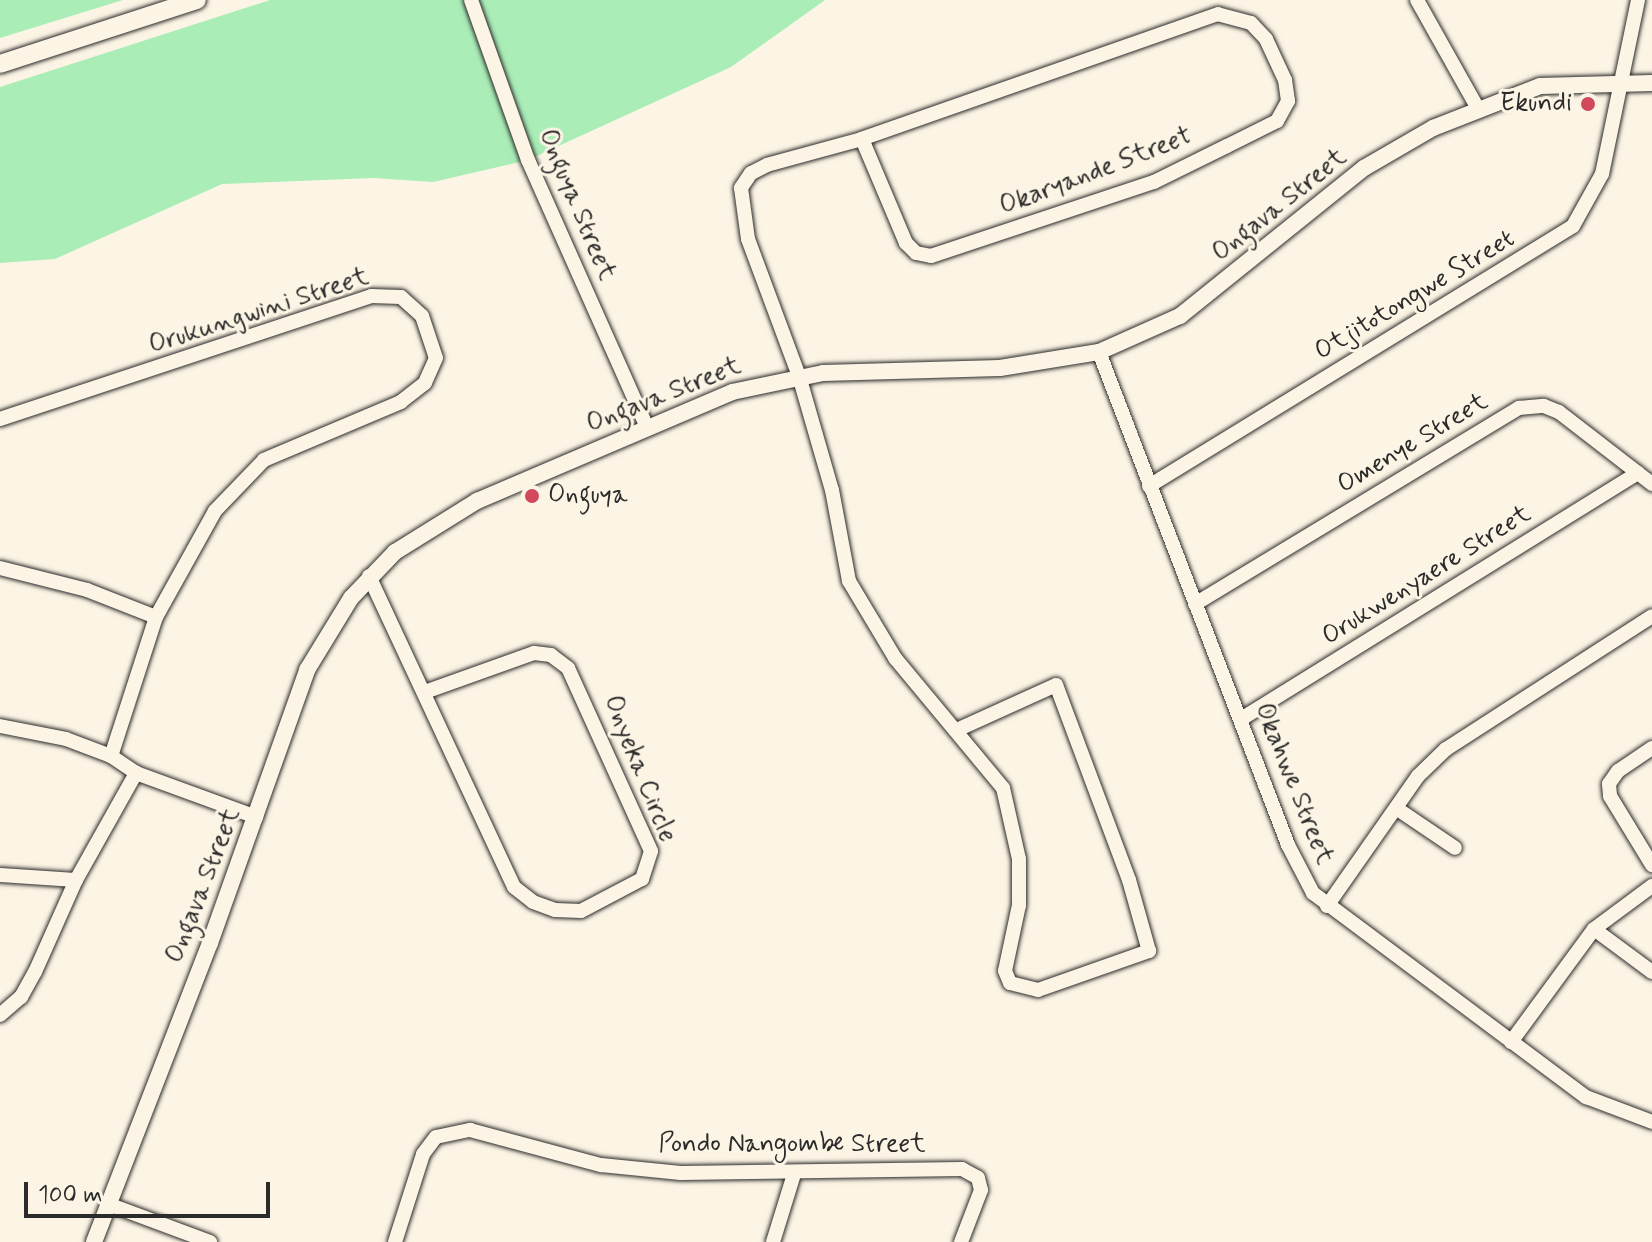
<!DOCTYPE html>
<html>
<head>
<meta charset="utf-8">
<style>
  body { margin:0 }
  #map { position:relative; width:1652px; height:1242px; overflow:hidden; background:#fcf5e5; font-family:Mynerve,sans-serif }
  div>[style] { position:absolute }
  .green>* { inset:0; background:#aaedb7 }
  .roads { filter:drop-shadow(0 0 2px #2b2b2b) drop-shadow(0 0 2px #2b2b2b) }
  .minor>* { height:14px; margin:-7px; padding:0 7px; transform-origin:7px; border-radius:7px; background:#fcf5e5 }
  .tertiary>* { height:16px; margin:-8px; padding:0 8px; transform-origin:8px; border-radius:8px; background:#fcf5e5 }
  .secondary>* { height:18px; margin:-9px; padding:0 9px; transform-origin:9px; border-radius:9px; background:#fcf5e5 }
  .dots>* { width:22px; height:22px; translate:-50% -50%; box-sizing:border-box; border:4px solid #fcf5e5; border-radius:50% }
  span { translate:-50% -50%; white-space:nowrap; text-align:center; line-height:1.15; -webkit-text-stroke:6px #fcf5e5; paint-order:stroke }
  .poi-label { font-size:26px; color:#2b2b2b }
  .right { translate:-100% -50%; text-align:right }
  .left { translate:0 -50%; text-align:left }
  .street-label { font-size:26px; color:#2b2b2b }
  .scale { position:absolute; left:24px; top:1182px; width:246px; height:36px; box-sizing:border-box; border:4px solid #2b2b2b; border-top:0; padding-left:10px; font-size:24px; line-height:28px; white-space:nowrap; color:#2b2b2b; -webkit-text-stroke:6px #fcf5e5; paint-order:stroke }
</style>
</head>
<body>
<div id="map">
  <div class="green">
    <div style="clip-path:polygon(0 0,123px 0,0 38px)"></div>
    <div style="clip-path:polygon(270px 0,825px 0,731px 67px,528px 160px,433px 182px,374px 178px,222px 184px,55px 259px,0 263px,0 87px)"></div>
  </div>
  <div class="roads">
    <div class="minor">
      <div style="left:471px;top:0;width:170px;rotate:70.4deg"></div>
      <div style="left:528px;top:160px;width:290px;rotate:66deg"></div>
      <div style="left:1417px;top:0;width:123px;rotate:60.7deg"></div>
      <div style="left:862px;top:139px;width:113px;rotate:67.1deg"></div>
      <div style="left:906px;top:243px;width:14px;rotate:45deg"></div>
      <div style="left:916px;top:253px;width:15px;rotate:11deg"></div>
      <div style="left:931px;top:256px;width:235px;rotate:-18.4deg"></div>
      <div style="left:1154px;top:182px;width:81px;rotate:-26.3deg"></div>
      <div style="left:1227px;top:146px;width:56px;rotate:-26.6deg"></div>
      <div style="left:1277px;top:121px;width:23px;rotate:-61deg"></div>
      <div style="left:1288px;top:101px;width:21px;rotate:-98deg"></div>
      <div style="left:1285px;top:80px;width:45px;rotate:-114.9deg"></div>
      <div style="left:1266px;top:39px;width:22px;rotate:-133deg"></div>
      <div style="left:1251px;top:23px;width:34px;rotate:-165deg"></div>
      <div style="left:1218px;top:14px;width:377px;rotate:160.7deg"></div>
      <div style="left:862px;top:139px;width:98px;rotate:164.7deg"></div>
      <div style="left:767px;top:165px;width:18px;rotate:153deg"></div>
      <div style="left:751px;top:173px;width:18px;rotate:124deg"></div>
      <div style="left:741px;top:188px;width:51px;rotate:82.2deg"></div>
      <div style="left:748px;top:239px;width:146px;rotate:69.6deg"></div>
      <div style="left:799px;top:376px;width:119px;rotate:73.9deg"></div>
      <div style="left:832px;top:490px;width:93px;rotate:79.4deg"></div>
      <div style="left:849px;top:581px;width:90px;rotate:59.1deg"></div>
      <div style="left:895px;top:658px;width:169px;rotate:50.3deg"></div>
      <div style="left:1003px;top:788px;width:73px;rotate:77.3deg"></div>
      <div style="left:1019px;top:859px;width:46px;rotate:90deg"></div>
      <div style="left:1019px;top:905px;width:67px;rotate:102deg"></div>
      <div style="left:1005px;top:971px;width:13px;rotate:67deg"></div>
      <div style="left:1010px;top:983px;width:29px;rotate:14deg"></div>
      <div style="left:1038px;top:990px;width:118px;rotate:-19.4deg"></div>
      <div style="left:1149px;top:951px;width:74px;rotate:-105.7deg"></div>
      <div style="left:1129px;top:880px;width:208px;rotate:-110.5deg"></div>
      <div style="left:1056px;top:685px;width:109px;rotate:155.6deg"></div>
      <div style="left:1099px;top:352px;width:528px;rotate:69.02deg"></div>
      <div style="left:1288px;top:845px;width:54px;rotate:62.5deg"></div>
      <div style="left:1313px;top:893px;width:341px;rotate:36.8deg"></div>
      <div style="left:1586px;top:1097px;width:71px;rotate:20.7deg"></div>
      <div style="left:0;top:419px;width:391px;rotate:-18.3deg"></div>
      <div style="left:371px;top:296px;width:30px;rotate:2deg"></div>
      <div style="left:401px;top:297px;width:28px;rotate:42deg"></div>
      <div style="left:422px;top:316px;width:44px;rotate:71.6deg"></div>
      <div style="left:436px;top:358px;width:27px;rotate:114deg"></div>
      <div style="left:425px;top:383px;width:31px;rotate:142deg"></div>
      <div style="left:401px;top:402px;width:149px;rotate:157.1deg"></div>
      <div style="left:264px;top:460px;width:71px;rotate:133.9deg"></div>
      <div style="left:215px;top:511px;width:121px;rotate:119.1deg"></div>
      <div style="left:156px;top:617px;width:146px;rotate:107.9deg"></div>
      <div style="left:1149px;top:486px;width:497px;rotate:-31.5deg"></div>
      <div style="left:1573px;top:226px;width:60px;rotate:-60.9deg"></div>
      <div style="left:1602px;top:174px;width:178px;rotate:-78.3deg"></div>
      <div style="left:0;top:568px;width:90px;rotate:14.2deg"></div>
      <div style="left:87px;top:590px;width:74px;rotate:21.4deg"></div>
      <div style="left:369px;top:576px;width:343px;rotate:65deg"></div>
      <div style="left:514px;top:887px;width:24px;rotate:38deg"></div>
      <div style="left:533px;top:902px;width:23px;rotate:20deg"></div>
      <div style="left:555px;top:910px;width:26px;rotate:2deg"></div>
      <div style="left:581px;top:911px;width:69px;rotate:-27.7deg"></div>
      <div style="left:642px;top:879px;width:29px;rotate:-72deg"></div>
      <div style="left:651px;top:851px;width:201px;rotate:-114.4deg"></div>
      <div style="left:568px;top:668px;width:21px;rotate:-143deg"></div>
      <div style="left:551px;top:655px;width:17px;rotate:-173deg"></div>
      <div style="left:534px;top:653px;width:116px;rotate:160.3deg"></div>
      <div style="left:1195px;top:604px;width:379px;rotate:-31.2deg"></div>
      <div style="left:1519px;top:408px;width:25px;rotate:-5deg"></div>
      <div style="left:1544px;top:406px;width:16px;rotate:22deg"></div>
      <div style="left:1559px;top:412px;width:118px;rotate:37.7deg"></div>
      <div style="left:1241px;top:719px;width:467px;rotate:-31.8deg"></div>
      <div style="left:0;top:726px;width:67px;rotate:11.1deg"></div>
      <div style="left:66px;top:739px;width:48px;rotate:20.7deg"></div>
      <div style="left:111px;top:756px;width:30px;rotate:34deg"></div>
      <div style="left:136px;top:773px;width:128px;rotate:20.1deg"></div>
      <div style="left:1652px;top:748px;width:41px;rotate:145.9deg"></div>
      <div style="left:1618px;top:771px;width:16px;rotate:125deg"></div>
      <div style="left:1609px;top:784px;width:12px;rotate:85deg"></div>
      <div style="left:1610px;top:796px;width:81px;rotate:58.7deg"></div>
      <div style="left:1396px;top:808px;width:71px;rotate:34.1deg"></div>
      <div style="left:0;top:875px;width:76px;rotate:3.8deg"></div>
      <div style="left:1327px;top:906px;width:159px;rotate:-55deg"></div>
      <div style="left:1418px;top:776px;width:39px;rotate:-44deg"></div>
      <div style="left:1446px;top:749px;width:245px;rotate:-32.8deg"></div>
      <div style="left:1594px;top:929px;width:72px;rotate:36.6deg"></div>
      <div style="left:0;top:1015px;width:28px;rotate:-41deg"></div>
      <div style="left:21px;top:997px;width:29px;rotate:-61deg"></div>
      <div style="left:35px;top:972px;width:101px;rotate:-66deg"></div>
      <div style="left:76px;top:880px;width:123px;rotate:-60.7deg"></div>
      <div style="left:1511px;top:1042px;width:140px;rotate:-53.7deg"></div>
      <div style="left:1594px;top:929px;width:72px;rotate:-36.6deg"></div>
      <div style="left:108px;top:1204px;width:109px;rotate:20.4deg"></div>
      <div style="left:395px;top:1242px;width:92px;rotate:-72.3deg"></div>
      <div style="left:423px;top:1154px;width:21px;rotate:-53deg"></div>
      <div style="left:436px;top:1137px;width:35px;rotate:-12deg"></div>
      <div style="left:470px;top:1130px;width:136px;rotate:15deg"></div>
      <div style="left:601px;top:1165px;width:80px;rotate:5.7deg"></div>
      <div style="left:681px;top:1173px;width:281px;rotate:-0.8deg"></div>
      <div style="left:962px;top:1169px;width:18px;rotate:29deg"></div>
      <div style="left:978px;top:1178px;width:12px;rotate:76deg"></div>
      <div style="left:981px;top:1190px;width:56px;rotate:111deg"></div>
      <div style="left:773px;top:1242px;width:71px;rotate:-72.8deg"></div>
    </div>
    <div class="tertiary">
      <div style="left:94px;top:1242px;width:321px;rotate:-68.8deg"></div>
      <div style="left:210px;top:943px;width:290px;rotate:-70.4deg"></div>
      <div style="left:307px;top:670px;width:84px;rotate:-58.6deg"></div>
      <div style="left:351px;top:598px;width:64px;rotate:-46.3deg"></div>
      <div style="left:395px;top:552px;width:97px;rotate:-31.9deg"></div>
      <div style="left:477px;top:501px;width:277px;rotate:-23.1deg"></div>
      <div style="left:732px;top:392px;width:93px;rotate:-11.8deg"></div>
      <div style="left:823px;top:373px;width:177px;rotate:-1.6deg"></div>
      <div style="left:1000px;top:368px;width:100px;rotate:-9.2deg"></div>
      <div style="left:1099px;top:352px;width:89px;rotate:-24deg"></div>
      <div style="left:1180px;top:316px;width:236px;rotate:-38.8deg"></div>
      <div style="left:1364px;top:168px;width:80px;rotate:-30.1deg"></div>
      <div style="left:1433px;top:128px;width:115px;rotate:-21.4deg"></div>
      <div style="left:1540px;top:86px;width:112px;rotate:-1.5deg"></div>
    </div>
    <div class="secondary">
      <div style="left:0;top:64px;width:207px;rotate:-18deg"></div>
    </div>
  </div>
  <div class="dots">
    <div style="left:1588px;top:104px;background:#d1495b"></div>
    <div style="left:532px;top:496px;background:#d1495b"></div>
  </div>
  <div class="poi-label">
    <span class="right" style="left:1572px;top:104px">Ekundi</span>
    <span class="left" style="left:548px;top:496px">Onguya</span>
  </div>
  <div class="street-label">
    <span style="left:1096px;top:172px;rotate:-21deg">Okaryande Street</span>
    <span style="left:576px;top:205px;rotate:67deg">Onguya Street</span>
    <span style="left:1280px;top:206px;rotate:-39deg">Ongava Street</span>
    <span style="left:1415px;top:296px;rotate:-31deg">Otjitotongwe Street</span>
    <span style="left:259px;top:312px;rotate:-18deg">Orukungwini Street</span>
    <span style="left:664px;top:396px;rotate:-22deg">Ongava Street</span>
    <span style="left:1413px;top:444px;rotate:-31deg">Omenye Street</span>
    <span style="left:1427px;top:576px;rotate:-32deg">Orukwenyaere Street</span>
    <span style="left:639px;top:769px;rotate:68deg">Onyeka Circle</span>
    <span style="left:1293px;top:784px;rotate:68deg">Okahwe Street</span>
    <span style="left:204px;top:886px;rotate:-69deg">Ongava Street</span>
    <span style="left:792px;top:1145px">Pondo Nangombe Street</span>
  </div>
  <div class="scale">100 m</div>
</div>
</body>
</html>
